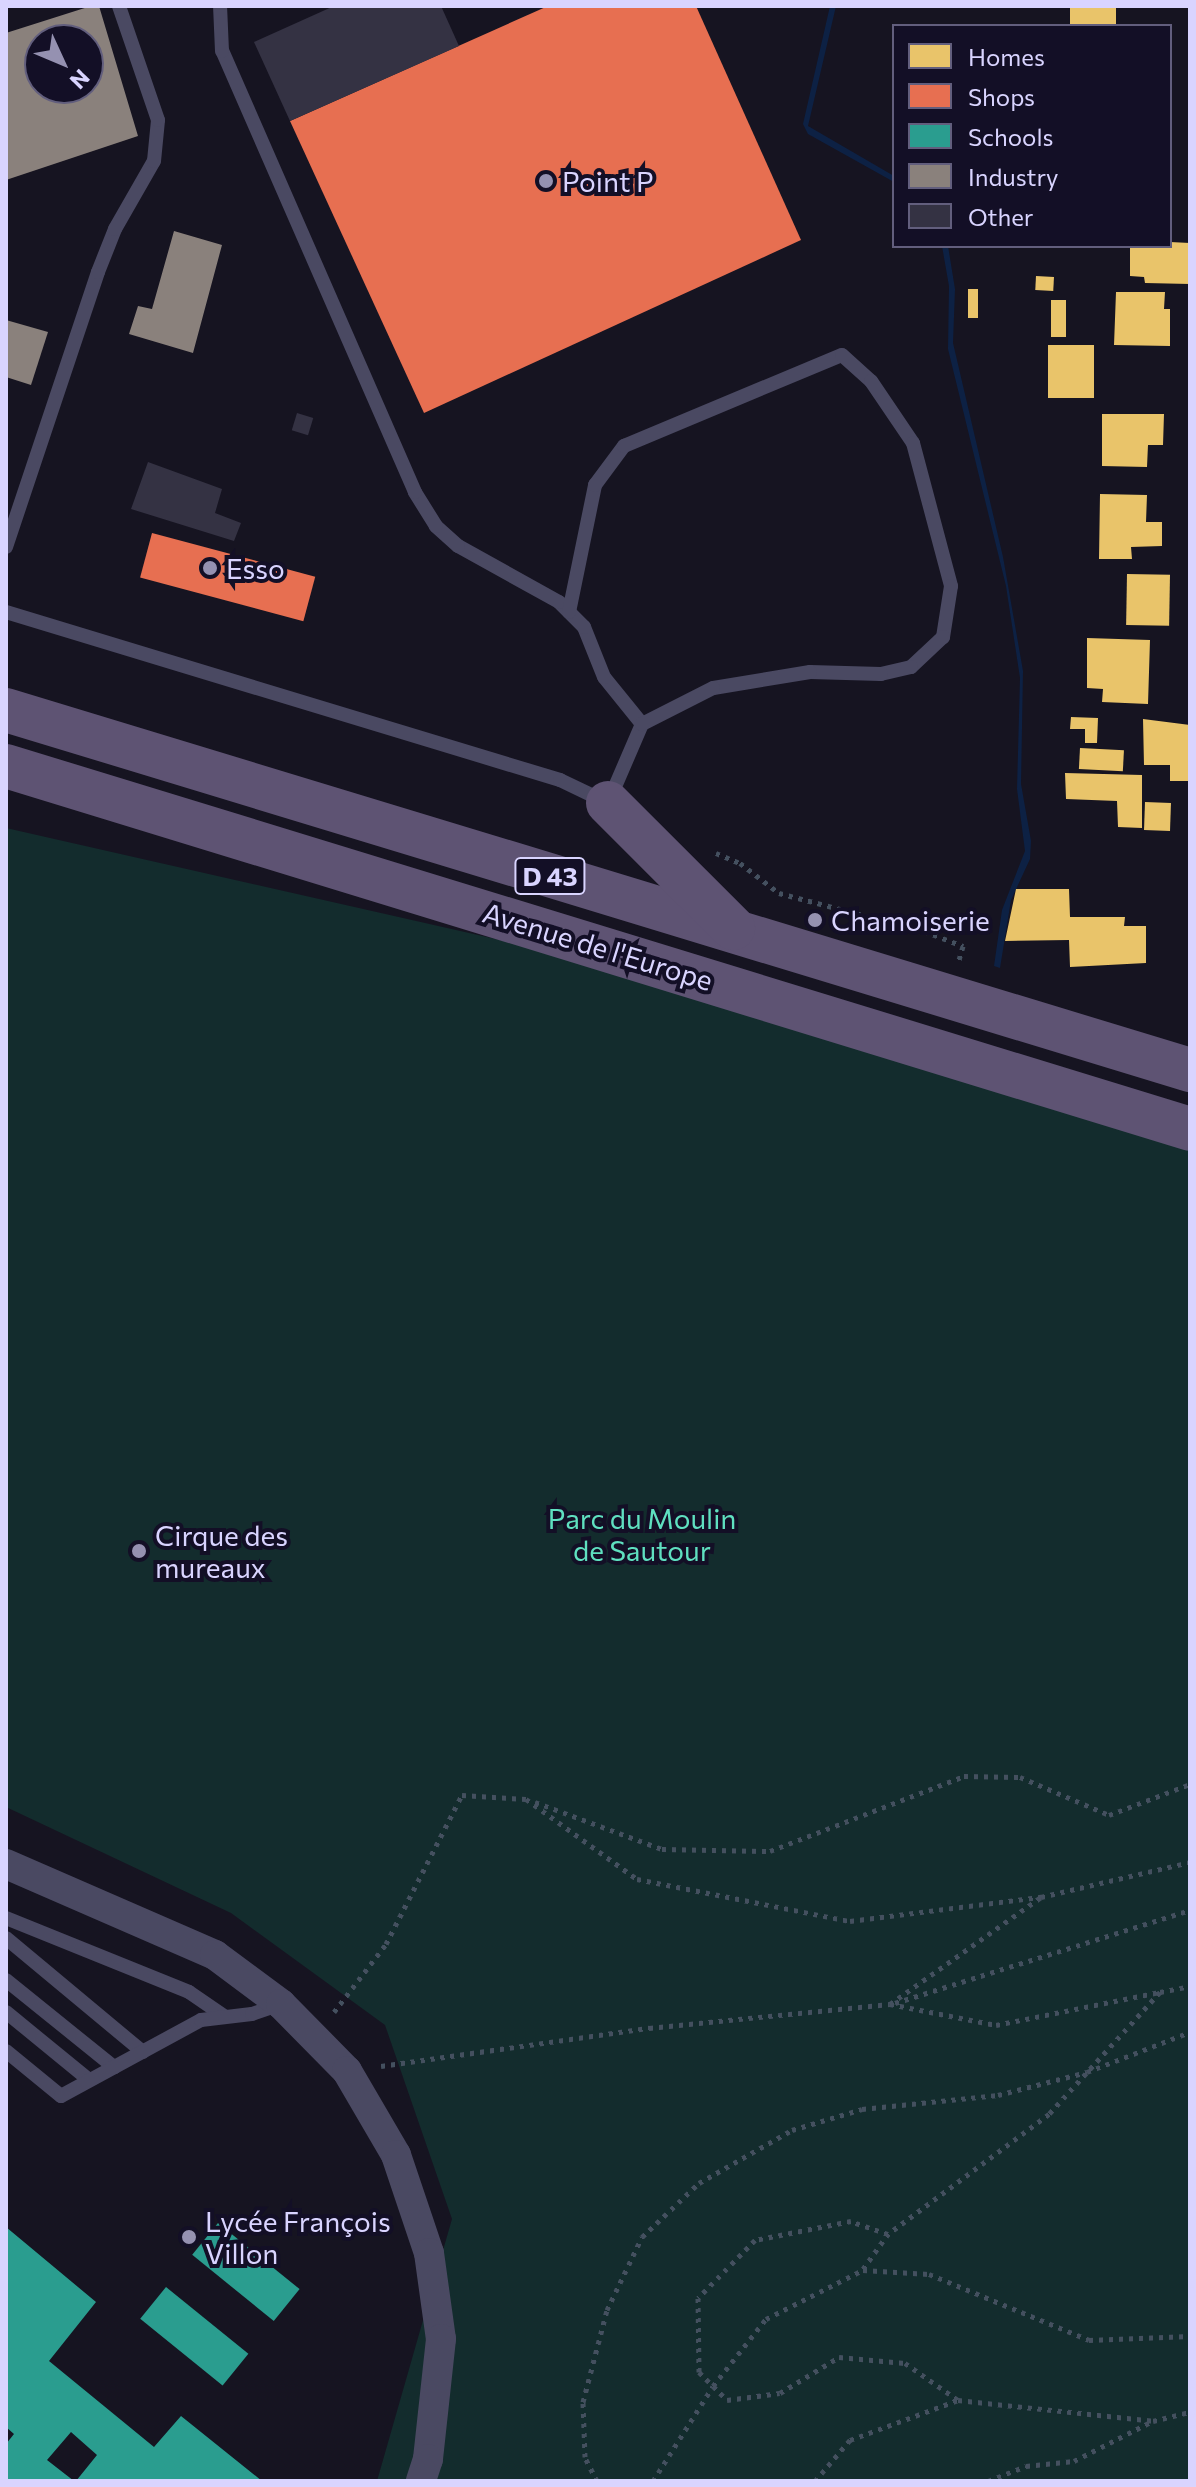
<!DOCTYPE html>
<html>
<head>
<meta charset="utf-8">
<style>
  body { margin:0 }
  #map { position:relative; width:1196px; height:2487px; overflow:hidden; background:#161421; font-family:Commissioner,sans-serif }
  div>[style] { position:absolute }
  .green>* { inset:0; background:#132c2d }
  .water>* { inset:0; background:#0d2144 }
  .homes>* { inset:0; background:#e9c46a; transform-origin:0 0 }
  .shops>* { inset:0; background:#e76f51; transform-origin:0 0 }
  .schools>* { inset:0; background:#2a9d8f; transform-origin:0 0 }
  .industry>* { inset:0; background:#8a817c }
  .building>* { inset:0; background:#343243; transform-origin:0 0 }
  .path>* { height:5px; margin-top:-2.5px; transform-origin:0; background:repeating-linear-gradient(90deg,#44505f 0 4px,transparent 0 10px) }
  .service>* { height:14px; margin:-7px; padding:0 7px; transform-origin:7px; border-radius:7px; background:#4a4962 }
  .minor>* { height:30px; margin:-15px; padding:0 15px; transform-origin:15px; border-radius:15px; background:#4a4962 }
  .primary>* { height:44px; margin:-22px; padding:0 22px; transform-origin:22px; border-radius:22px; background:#5e5373 }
  .dots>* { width:22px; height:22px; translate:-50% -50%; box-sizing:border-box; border:4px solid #130f26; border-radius:50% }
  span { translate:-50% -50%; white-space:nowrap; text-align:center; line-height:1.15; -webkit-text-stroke:8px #130f26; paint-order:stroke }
  .shield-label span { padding:2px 6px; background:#130f26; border:2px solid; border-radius:6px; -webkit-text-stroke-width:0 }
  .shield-label { font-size:26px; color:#d9d4ff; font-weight:700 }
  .poi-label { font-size:28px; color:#d9d4ff }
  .left { translate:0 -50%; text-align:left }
  .street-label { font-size:28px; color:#d9d4ff }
  .park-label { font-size:28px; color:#5fe0c0 }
  .frame { position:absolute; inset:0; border:8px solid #d9d4ff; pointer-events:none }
  .legend { position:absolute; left:892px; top:24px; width:280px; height:224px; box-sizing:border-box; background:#130f26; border:2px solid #625e7d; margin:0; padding:10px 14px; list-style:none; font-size:24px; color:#d9d4ff }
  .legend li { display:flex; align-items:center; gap:16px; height:40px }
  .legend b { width:40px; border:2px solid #625e7d }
  .north { position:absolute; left:24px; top:24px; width:80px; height:80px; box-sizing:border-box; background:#130f26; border:2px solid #625e7d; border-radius:50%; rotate:134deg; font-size:22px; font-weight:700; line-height:32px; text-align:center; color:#d9d4ff }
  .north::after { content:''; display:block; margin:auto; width:28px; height:36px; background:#9591b1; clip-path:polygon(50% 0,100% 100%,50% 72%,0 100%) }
</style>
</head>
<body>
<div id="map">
  <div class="green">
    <div style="clip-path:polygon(6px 828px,989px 1051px,1190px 1126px,1190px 2481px,377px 2481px,452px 2219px,385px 2025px,231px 1913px,6px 1807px)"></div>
  </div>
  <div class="water">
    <div style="clip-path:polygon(830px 6px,836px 6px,808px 126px,894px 176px,894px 182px,808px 134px,803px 124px)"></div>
    <div style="clip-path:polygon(942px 246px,948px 246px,955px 289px,953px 343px,1003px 557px,1023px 671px,1021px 784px,1031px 841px,1030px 859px,1011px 900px,1000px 968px,994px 966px,1002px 910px,1025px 851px,1017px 789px,1020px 678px,1006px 586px,948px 349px,949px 286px)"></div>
  </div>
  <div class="homes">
    <div style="left:1070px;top:6px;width:46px;height:20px"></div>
    <div style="clip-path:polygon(1170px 242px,1190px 243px,1190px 284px,1145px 283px,1144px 277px,1130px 276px,1130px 246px)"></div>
    <div style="left:1036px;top:276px;width:18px;height:14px;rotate:3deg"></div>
    <div style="left:968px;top:289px;width:10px;height:29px"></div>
    <div style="clip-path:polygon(1116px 292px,1165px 292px,1164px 309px,1170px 309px,1170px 346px,1114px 345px)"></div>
    <div style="left:1051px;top:300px;width:15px;height:37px"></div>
    <div style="left:1048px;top:345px;width:46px;height:53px"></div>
    <div style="clip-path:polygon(1102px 414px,1164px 414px,1163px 445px,1148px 445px,1147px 467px,1102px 466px)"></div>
    <div style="clip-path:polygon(1100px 494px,1147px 495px,1146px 522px,1162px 522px,1162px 546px,1131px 547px,1132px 559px,1099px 559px)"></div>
    <div style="left:1127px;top:574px;width:43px;height:51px;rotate:1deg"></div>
    <div style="clip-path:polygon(1087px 638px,1150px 640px,1148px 704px,1102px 702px,1103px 689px,1087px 688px)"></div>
    <div style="clip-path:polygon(1071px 717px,1098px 718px,1097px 743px,1085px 743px,1085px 729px,1070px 729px)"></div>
    <div style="clip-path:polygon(1143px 719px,1190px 725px,1189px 781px,1170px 781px,1170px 765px,1144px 765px)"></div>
    <div style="left:1080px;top:748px;width:44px;height:21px;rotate:3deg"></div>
    <div style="clip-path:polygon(1065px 773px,1142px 775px,1142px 828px,1118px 827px,1117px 801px,1066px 799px)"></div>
    <div style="left:1145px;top:802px;width:26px;height:28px;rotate:2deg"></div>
    <div style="clip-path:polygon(1016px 889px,1069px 889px,1070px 917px,1125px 917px,1124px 926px,1146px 926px,1146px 963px,1070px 967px,1069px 940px,1005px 941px)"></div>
  </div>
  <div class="shops">
    <div style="clip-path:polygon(548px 6px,696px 6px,801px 240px,424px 413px,290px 121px)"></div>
    <div style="left:152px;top:533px;width:169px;height:46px;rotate:15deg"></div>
  </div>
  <div class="schools">
    <div style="left:218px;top:2223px;width:105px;height:41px;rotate:39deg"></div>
    <div style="clip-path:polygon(6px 2227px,96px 2302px,49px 2361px,154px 2447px,181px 2416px,262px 2481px,76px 2481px,97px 2455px,71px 2432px,47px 2460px,74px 2481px,6px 2481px,6px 2444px,14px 2434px,6px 2427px)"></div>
    <div style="left:166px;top:2287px;width:106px;height:41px;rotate:39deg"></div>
  </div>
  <div class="industry">
    <div style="clip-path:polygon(evenodd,91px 6px,99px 6px,138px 136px,6px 180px,6px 33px,91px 6px,40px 40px,88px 40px,88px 88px,40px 88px,40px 40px)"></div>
    <div style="clip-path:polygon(174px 231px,222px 245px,193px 353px,129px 334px,138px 306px,152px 309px)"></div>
    <div style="clip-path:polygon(6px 320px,48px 332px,31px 385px,6px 377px)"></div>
  </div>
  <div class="building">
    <div style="clip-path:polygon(334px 6px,441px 6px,459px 46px,290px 121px,254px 42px)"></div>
    <div style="left:297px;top:413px;width:17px;height:18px;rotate:17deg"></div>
    <div style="clip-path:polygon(148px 462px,222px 489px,215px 513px,241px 523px,234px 541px,131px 509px)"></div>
  </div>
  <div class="path">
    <div style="left:716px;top:853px;width:26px;rotate:23deg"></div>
    <div style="left:740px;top:863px;width:49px;rotate:37.6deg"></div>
    <div style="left:779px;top:893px;width:150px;rotate:14.7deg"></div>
    <div style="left:924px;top:931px;width:42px;rotate:21deg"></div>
    <div style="left:963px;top:946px;width:15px;rotate:106deg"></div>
    <div style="left:535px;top:1802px;width:135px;rotate:20.3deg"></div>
    <div style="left:662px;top:1849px;width:108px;rotate:1.1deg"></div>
    <div style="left:770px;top:1851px;width:208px;rotate:-21.1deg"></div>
    <div style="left:964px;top:1776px;width:56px;rotate:1deg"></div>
    <div style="left:1020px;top:1777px;width:97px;rotate:23.1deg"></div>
    <div style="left:1109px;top:1815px;width:87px;rotate:-20.9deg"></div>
    <div style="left:1160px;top:1992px;width:31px;rotate:-11deg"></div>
    <div style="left:895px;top:2003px;width:309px;rotate:-17.5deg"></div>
    <div style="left:890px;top:2004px;width:108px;rotate:11.2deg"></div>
    <div style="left:996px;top:2025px;width:167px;rotate:-11.4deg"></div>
    <div style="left:1160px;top:1992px;width:165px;rotate:132.3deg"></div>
    <div style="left:1049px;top:2114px;width:201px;rotate:143.3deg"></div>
    <div style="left:888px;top:2234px;width:39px;rotate:-161deg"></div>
    <div style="left:851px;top:2221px;width:98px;rotate:168.8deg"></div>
    <div style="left:755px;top:2240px;width:81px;rotate:134.5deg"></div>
    <div style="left:698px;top:2298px;width:74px;rotate:89.2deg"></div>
    <div style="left:699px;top:2372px;width:40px;rotate:45deg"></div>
    <div style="left:727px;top:2400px;width:53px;rotate:-7.5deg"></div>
    <div style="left:780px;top:2393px;width:69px;rotate:-31.4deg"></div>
    <div style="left:839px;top:2357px;width:66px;rotate:5.2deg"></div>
    <div style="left:905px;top:2363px;width:65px;rotate:34.9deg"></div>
    <div style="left:334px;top:2012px;width:86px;rotate:-52.6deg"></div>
    <div style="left:386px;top:1944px;width:167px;rotate:-63deg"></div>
    <div style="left:462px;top:1795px;width:64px;rotate:3.6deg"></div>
    <div style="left:526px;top:1799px;width:137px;rotate:35.8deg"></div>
    <div style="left:637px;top:1879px;width:217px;rotate:11.2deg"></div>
    <div style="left:850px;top:1921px;width:193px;rotate:-7.2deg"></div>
    <div style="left:381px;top:2066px;width:271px;rotate:-8.1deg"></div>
    <div style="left:649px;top:2028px;width:242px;rotate:-5.7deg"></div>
    <div style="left:890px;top:2004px;width:185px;rotate:-35.3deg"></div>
    <div style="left:1041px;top:1897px;width:153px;rotate:-13.2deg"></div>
    <div style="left:863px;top:2269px;width:43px;rotate:-54.5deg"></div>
    <div style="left:597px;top:2481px;width:27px;rotate:-117deg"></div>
    <div style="left:585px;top:2457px;width:55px;rotate:-92.1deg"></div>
    <div style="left:583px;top:2402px;width:95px;rotate:-75.4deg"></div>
    <div style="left:607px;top:2310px;width:81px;rotate:-64.4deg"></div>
    <div style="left:642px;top:2237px;width:79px;rotate:-43.5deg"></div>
    <div style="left:699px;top:2183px;width:107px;rotate:-29.7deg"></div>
    <div style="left:792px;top:2130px;width:73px;rotate:-16.7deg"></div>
    <div style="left:862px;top:2109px;width:137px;rotate:-5.9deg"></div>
    <div style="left:998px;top:2095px;width:92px;rotate:-14.5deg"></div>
    <div style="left:1087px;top:2072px;width:110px;rotate:-21.2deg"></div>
    <div style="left:653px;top:2481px;width:112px;rotate:-57.7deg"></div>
    <div style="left:713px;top:2386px;width:85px;rotate:-51.7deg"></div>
    <div style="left:766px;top:2319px;width:109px;rotate:-26.8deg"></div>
    <div style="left:863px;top:2270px;width:66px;rotate:3.5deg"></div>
    <div style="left:929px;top:2274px;width:173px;rotate:22.4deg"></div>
    <div style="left:1089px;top:2340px;width:101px;rotate:-2.3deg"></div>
    <div style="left:815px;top:2481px;width:54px;rotate:-49.5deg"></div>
    <div style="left:850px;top:2440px;width:115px;rotate:-20.3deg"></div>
    <div style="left:958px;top:2400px;width:196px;rotate:6.1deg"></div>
    <div style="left:1153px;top:2421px;width:38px;rotate:-14deg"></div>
    <div style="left:988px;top:2481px;width:41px;rotate:-21.5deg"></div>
    <div style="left:1026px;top:2466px;width:48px;rotate:-5.9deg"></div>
    <div style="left:1074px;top:2461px;width:86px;rotate:-26.9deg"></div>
  </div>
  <div class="service">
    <div style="left:6px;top:547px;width:290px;rotate:-71.5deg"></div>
    <div style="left:98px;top:272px;width:46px;rotate:-68.4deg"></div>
    <div style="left:115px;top:229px;width:78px;rotate:-60.2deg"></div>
    <div style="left:154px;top:161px;width:41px;rotate:-84.4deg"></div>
    <div style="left:158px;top:120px;width:120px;rotate:-108.9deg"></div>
    <div style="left:6px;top:612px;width:579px;rotate:16.87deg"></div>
    <div style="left:560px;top:780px;width:53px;rotate:25.6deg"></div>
    <div style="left:608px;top:803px;width:86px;rotate:-66.7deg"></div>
    <div style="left:642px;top:724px;width:60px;rotate:-129deg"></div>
    <div style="left:604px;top:677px;width:54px;rotate:-111.8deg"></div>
    <div style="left:584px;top:627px;width:35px;rotate:-135deg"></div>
    <div style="left:559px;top:602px;width:115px;rotate:-151deg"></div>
    <div style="left:458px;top:546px;width:30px;rotate:-138deg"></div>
    <div style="left:436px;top:526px;width:40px;rotate:-122deg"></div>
    <div style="left:415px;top:492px;width:481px;rotate:-113.6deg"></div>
    <div style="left:222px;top:51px;width:45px;rotate:-92.5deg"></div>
    <div style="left:569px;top:612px;width:130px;rotate:-78.4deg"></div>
    <div style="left:595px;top:485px;width:49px;rotate:-53.4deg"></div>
    <div style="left:624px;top:446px;width:236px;rotate:-22.7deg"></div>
    <div style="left:842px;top:355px;width:39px;rotate:42deg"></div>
    <div style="left:871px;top:381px;width:75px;rotate:55.9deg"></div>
    <div style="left:913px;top:443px;width:148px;rotate:75.1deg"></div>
    <div style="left:951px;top:586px;width:52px;rotate:98.9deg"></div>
    <div style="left:943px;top:637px;width:44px;rotate:136.8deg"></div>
    <div style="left:911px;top:667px;width:31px;rotate:167deg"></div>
    <div style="left:881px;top:674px;width:71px;rotate:-178.4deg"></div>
    <div style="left:810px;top:672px;width:98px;rotate:170.6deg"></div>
    <div style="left:713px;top:688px;width:80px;rotate:153.1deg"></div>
    <div style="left:6px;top:1918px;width:197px;rotate:22deg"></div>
    <div style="left:189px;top:1992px;width:42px;rotate:34.4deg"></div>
    <div style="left:6px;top:1938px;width:178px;rotate:39.8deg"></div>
    <div style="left:6px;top:1980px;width:139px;rotate:38.9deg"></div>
    <div style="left:6px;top:2012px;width:107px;rotate:39.3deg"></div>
    <div style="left:6px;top:2051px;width:71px;rotate:39.3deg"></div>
    <div style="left:61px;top:2096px;width:159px;rotate:-28.5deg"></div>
    <div style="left:201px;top:2020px;width:51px;rotate:-6.7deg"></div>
    <div style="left:252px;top:2014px;width:31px;rotate:-19deg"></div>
  </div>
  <div class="minor">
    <div style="left:6px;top:1864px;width:228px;rotate:23.5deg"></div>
    <div style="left:215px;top:1955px;width:82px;rotate:36.6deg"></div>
    <div style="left:281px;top:2004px;width:94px;rotate:45.4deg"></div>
    <div style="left:347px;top:2071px;width:97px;rotate:59.7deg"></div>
    <div style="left:396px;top:2155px;width:103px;rotate:71.4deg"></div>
    <div style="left:429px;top:2253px;width:87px;rotate:82.1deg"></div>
    <div style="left:441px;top:2339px;width:121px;rotate:96.2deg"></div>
    <div style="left:428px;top:2459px;width:23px;rotate:108deg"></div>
  </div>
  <div class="primary">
    <div style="left:6px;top:710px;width:1238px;rotate:16.91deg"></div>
    <div style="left:6px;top:766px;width:1238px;rotate:17.04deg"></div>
    <div style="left:608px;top:803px;width:177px;rotate:45deg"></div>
  </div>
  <div class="dots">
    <div style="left:546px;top:181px;background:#9591b1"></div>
    <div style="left:210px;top:568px;background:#9591b1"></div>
    <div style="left:815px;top:920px;background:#9591b1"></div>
    <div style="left:139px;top:1551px;background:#9591b1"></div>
    <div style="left:189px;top:2237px;background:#9591b1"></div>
  </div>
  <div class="shield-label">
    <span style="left:550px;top:876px">D 43</span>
  </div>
  <div class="poi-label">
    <span class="left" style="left:562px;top:181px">Point P</span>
    <span class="left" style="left:226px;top:568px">Esso</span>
    <span class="left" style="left:831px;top:920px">Chamoiserie</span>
    <span class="left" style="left:155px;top:1551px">Cirque des<br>mureaux</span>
    <span class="left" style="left:205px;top:2237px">Lycée François<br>Villon</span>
  </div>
  <div class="street-label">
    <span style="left:598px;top:946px;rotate:17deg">Avenue de l'Europe</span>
  </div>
  <div class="park-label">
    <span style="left:642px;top:1534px">Parc du Moulin<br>de Sautour</span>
  </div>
  <div class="frame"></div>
  <ul class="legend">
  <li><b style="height:22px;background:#e9c46a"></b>Homes</li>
  <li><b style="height:22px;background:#e76f51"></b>Shops</li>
  <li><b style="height:22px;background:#2a9d8f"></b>Schools</li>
  <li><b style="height:22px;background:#8a817c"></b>Industry</li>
  <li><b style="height:22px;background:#343243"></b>Other</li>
  </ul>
  <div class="north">N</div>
</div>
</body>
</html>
